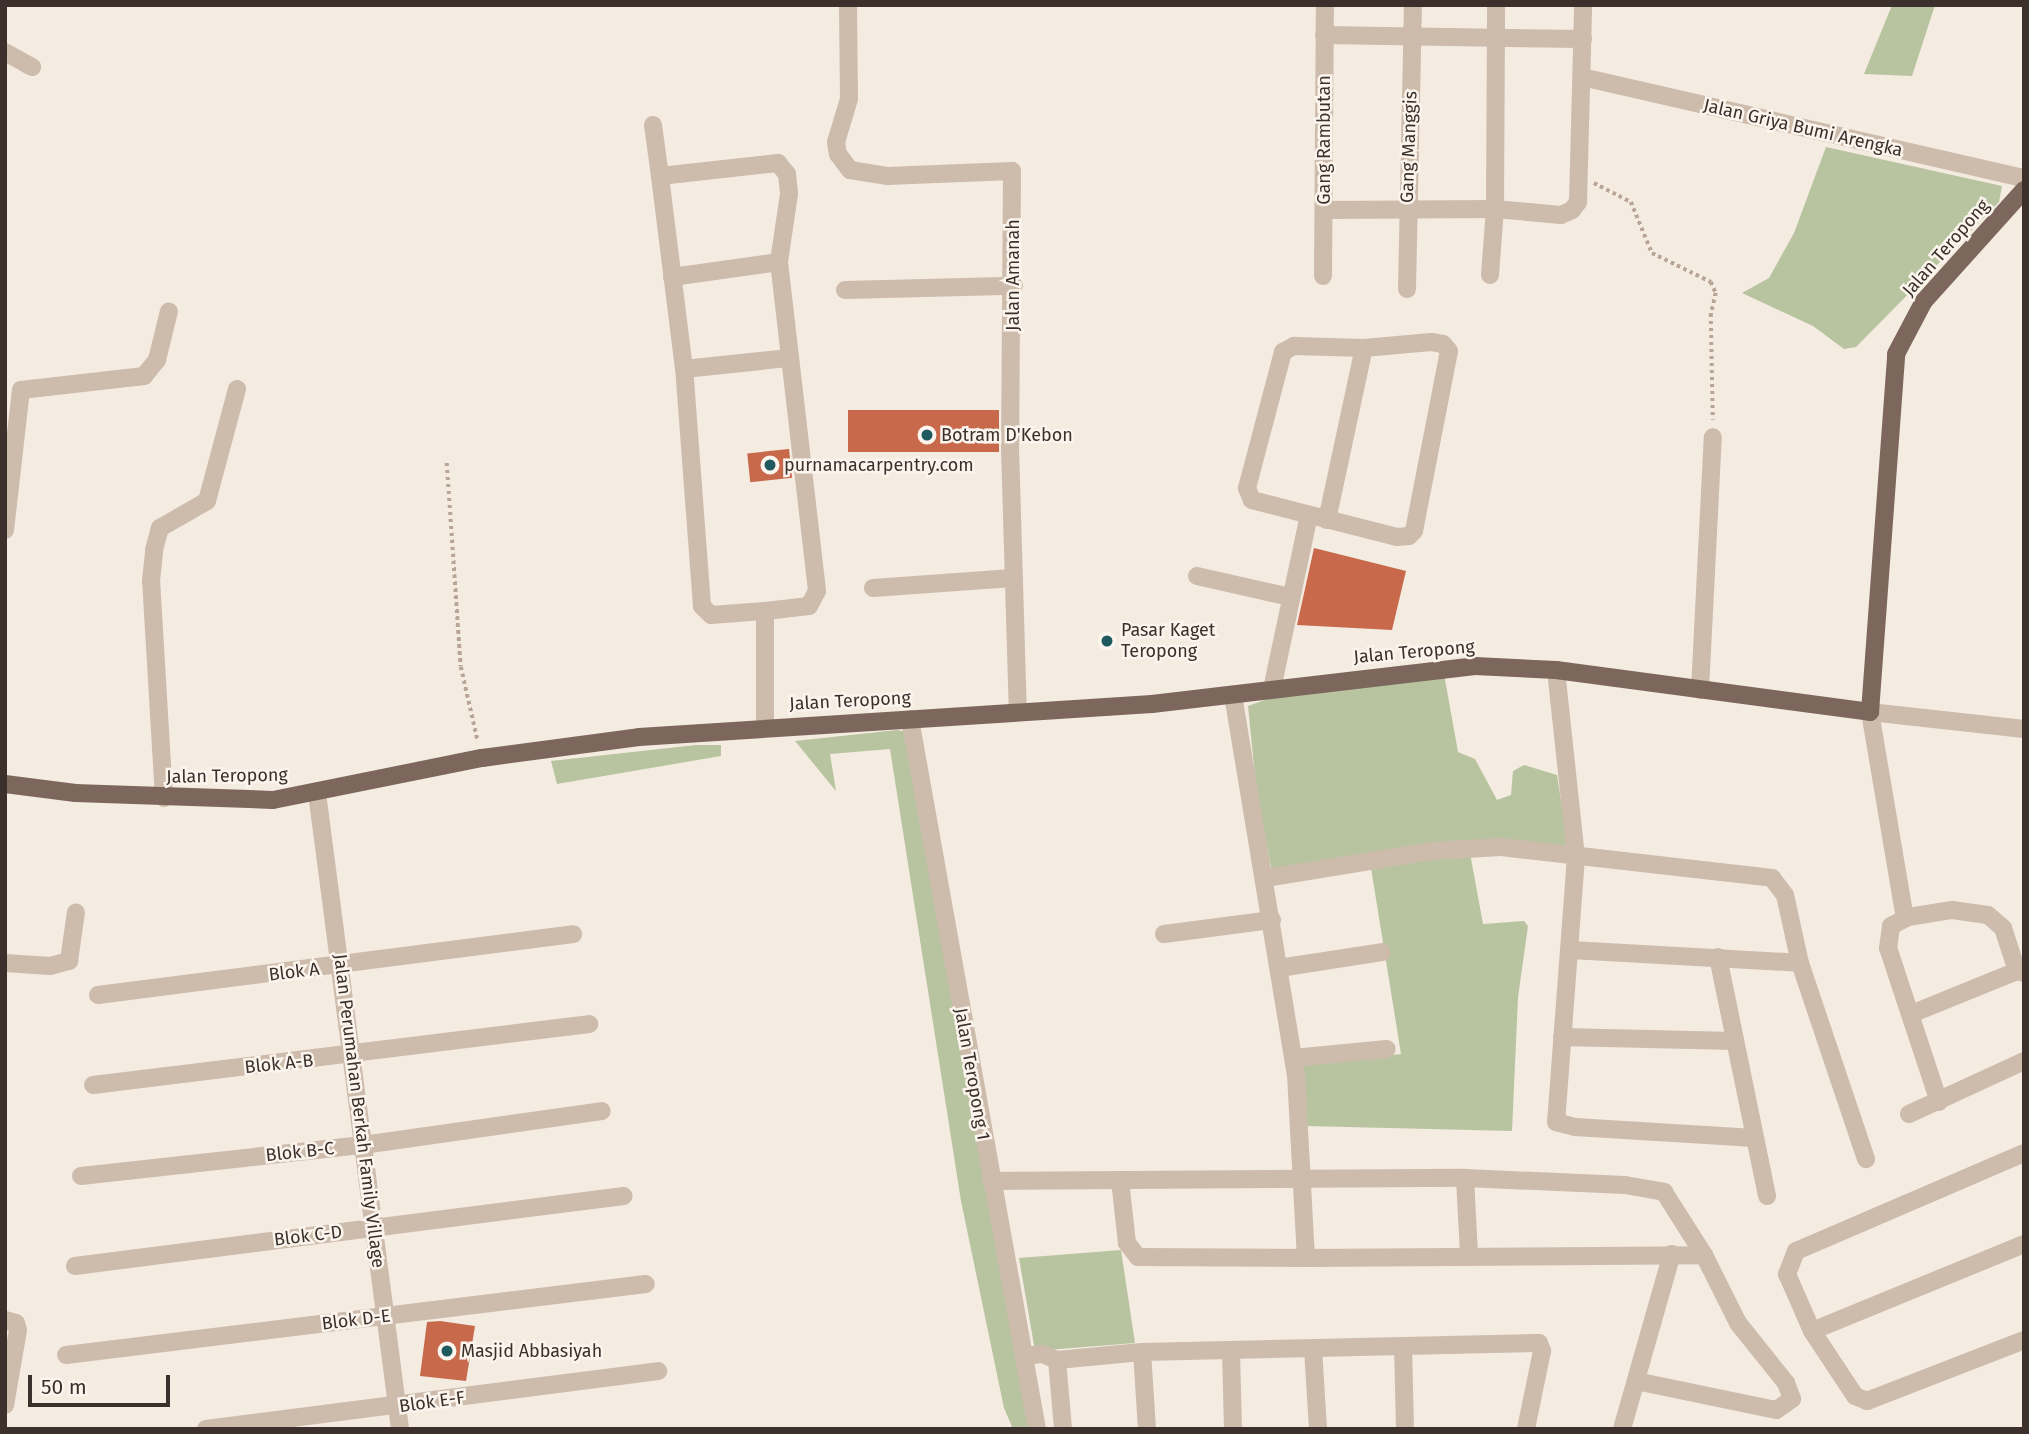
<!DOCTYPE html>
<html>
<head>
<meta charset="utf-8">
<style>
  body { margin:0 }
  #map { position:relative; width:2029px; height:1434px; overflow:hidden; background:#f4ebe1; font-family:"Fira Sans",sans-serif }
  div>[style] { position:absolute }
  .green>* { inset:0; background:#b8c4a0 }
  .building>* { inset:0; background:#c8694b; transform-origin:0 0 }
  .path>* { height:3.5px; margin-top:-1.75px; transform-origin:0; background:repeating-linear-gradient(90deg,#b9a596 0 3.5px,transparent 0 7px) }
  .minor>* { height:18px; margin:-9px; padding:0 9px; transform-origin:9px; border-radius:9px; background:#cdbbac }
  .tertiary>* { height:18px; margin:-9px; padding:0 9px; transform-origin:9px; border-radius:9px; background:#cdbbac }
  .primary>* { height:18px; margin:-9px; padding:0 9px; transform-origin:9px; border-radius:9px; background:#7d675c }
  .dots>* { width:19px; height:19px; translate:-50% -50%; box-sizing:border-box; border:4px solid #fbf5ee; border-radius:50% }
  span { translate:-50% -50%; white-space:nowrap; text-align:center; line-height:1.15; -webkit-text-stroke:5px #fbf5ee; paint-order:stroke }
  .street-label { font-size:18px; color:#3b302b }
  .poi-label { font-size:18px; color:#3b302b }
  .left { translate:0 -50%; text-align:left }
  .frame { position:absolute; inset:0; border:7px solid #3b302b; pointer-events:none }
  .scale { position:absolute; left:28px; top:1375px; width:142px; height:32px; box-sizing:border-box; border:4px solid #3b302b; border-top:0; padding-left:9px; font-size:21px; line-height:24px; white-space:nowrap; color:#3b302b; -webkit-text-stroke:5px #fbf5ee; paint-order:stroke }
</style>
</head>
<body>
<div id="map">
  <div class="green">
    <div style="clip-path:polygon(1892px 5px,1935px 5px,1912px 76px,1864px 74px)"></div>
    <div style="clip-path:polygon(1826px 147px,2002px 186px,1999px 202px,1856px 347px,1844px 349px,1813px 326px,1742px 293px,1769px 278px,1794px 233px)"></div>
    <div style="clip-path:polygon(1444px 674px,1458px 752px,1475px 759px,1497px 800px,1511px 795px,1513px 771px,1524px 765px,1557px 775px,1569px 852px,1534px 849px,1272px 872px,1257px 796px,1248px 706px,1270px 698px)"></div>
    <div style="clip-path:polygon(897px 730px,908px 732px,1029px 1429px,1013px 1429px,1004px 1408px,961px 1201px,890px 749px,830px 754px,836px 791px,795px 741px)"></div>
    <div style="clip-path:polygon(696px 745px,721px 745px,721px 756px,557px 784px,551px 761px)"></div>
    <div style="clip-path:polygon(1470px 853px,1483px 924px,1524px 921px,1528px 926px,1518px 997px,1512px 1131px,1306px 1126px,1299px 1065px,1401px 1054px,1371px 868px)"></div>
    <div style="clip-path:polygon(1121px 1250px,1135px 1343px,1035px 1351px,1019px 1258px)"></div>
  </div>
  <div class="building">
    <div style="left:999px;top:410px;width:42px;height:151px;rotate:90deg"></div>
    <div style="left:789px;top:449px;width:29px;height:42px;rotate:84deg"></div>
    <div style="clip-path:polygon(1314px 548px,1406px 571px,1392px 630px,1297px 625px)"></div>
    <div style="clip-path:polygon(440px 1321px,475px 1326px,466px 1381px,420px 1376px,427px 1322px)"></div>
  </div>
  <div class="path">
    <div style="left:1594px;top:183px;width:42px;rotate:27.2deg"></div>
    <div style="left:1631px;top:202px;width:55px;rotate:67.6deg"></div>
    <div style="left:1652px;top:253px;width:66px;rotate:26.2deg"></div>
    <div style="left:1711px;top:282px;width:12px;rotate:66deg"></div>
    <div style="left:1716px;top:293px;width:22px;rotate:103deg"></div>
    <div style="left:1711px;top:314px;width:106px;rotate:88.9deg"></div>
    <div style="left:447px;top:463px;width:204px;rotate:86.1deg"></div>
    <div style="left:461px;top:667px;width:77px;rotate:77.2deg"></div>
  </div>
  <div class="minor">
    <div style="left:848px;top:5px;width:94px;rotate:89.4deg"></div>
    <div style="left:849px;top:99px;width:45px;rotate:106.8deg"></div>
    <div style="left:836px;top:142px;width:12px;rotate:81deg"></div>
    <div style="left:838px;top:154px;width:20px;rotate:53deg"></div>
    <div style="left:850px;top:170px;width:37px;rotate:9deg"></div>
    <div style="left:887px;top:176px;width:125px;rotate:-2.3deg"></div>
    <div style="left:1012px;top:171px;width:277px;rotate:90.4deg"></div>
    <div style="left:1010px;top:448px;width:264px;rotate:88.3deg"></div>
    <div style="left:1324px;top:35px;width:259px;rotate:0.9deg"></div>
    <div style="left:5px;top:52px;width:31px;rotate:29deg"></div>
    <div style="left:1582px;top:77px;width:453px;rotate:12.9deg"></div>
    <div style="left:653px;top:125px;width:51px;rotate:82.2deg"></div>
    <div style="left:1324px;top:210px;width:171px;rotate:-0.3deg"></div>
    <div style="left:1495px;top:209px;width:66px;rotate:5.2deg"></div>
    <div style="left:1561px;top:215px;width:12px;rotate:-24deg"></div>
    <div style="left:1572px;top:210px;width:10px;rotate:-53deg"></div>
    <div style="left:1578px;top:202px;width:197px;rotate:-88.5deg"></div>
    <div style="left:1490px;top:275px;width:66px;rotate:-85.7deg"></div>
    <div style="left:1495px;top:209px;width:204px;rotate:-89.7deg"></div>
    <div style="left:1323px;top:276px;width:271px;rotate:-89.6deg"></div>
    <div style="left:672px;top:277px;width:108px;rotate:-8deg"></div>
    <div style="left:1407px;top:289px;width:284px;rotate:-88.8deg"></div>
    <div style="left:845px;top:290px;width:169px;rotate:-1.4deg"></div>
    <div style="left:1431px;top:342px;width:12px;rotate:9deg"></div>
    <div style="left:1443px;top:344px;width:9px;rotate:49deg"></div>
    <div style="left:1449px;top:351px;width:183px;rotate:101deg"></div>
    <div style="left:1414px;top:531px;width:7px;rotate:135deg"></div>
    <div style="left:1409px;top:536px;width:12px;rotate:175deg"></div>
    <div style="left:1397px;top:537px;width:150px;rotate:-165.7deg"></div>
    <div style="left:1252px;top:500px;width:13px;rotate:-113deg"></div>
    <div style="left:1247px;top:488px;width:141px;rotate:-75.2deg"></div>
    <div style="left:1283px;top:352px;width:13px;rotate:-29deg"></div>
    <div style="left:1294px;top:346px;width:70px;rotate:1.6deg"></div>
    <div style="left:1364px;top:348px;width:67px;rotate:-5.1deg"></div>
    <div style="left:684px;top:369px;width:106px;rotate:-6deg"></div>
    <div style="left:1327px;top:520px;width:176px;rotate:-77.9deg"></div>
    <div style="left:5px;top:530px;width:141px;rotate:-83.5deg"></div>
    <div style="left:21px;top:390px;width:124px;rotate:-6.5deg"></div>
    <div style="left:144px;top:376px;width:21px;rotate:-51deg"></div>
    <div style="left:157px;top:360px;width:50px;rotate:-76.2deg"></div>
    <div style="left:1197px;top:576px;width:95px;rotate:12.7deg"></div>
    <div style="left:873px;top:588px;width:140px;rotate:-4.1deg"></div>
    <div style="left:765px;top:611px;width:54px;rotate:175.8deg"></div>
    <div style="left:711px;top:615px;width:13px;rotate:-135deg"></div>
    <div style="left:702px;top:606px;width:238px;rotate:-94.3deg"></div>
    <div style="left:684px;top:369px;width:194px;rotate:-97.1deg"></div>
    <div style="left:660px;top:176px;width:119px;rotate:-6.3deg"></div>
    <div style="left:778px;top:163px;width:14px;rotate:51deg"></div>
    <div style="left:787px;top:174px;width:20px;rotate:84deg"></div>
    <div style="left:789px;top:194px;width:69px;rotate:98.4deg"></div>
    <div style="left:779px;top:262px;width:331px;rotate:83.4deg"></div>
    <div style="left:817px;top:591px;width:17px;rotate:118deg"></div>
    <div style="left:809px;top:606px;width:44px;rotate:173.5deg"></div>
    <div style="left:765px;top:611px;width:115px;rotate:90deg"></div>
    <div style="left:1556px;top:670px;width:188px;rotate:83.9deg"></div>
    <div style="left:1576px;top:857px;width:266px;rotate:94.3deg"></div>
    <div style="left:1556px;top:1122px;width:20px;rotate:15deg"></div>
    <div style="left:1575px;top:1127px;width:180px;rotate:3.5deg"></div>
    <div style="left:1272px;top:689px;width:178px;rotate:-78deg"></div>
    <div style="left:1700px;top:690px;width:253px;rotate:-87.1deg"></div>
    <div style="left:1233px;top:695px;width:384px;rotate:80.6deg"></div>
    <div style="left:1296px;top:1074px;width:184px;rotate:86.9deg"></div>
    <div style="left:1306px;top:1258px;width:398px;rotate:-0.4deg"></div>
    <div style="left:1870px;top:712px;width:209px;rotate:80.4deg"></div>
    <div style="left:910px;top:719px;width:721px;rotate:79.86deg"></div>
    <div style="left:317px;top:793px;width:641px;rotate:82.56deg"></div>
    <div style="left:164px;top:798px;width:217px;rotate:-93.4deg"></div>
    <div style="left:151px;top:581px;width:31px;rotate:-84deg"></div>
    <div style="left:154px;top:550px;width:23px;rotate:-75deg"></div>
    <div style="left:160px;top:528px;width:54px;rotate:-29.9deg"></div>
    <div style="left:207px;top:501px;width:116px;rotate:-75deg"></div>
    <div style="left:1266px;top:878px;width:167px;rotate:-9.3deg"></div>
    <div style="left:1431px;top:851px;width:70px;rotate:-3.3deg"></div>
    <div style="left:1501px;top:847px;width:273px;rotate:6.5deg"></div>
    <div style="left:1772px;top:878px;width:21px;rotate:53deg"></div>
    <div style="left:1785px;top:895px;width:70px;rotate:77.6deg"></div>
    <div style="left:1800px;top:963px;width:207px;rotate:71.4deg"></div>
    <div style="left:1164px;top:934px;width:109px;rotate:-7.4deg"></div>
    <div style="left:1571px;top:950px;width:229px;rotate:3.2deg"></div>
    <div style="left:1718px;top:957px;width:244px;rotate:78.4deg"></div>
    <div style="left:5px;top:963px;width:45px;rotate:3.8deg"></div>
    <div style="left:50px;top:966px;width:20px;rotate:-15deg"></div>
    <div style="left:69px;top:961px;width:49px;rotate:-81.9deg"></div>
    <div style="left:1279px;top:968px;width:104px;rotate:-8.8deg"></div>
    <div style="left:98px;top:995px;width:479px;rotate:-7.3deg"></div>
    <div style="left:1911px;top:1014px;width:114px;rotate:-22.1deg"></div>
    <div style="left:1562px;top:1037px;width:173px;rotate:1.3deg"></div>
    <div style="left:1293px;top:1058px;width:94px;rotate:-5.5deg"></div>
    <div style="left:93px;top:1085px;width:500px;rotate:-7deg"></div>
    <div style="left:1939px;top:1102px;width:162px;rotate:-108.3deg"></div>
    <div style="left:1888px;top:948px;width:22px;rotate:-82deg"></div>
    <div style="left:1891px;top:926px;width:19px;rotate:-28deg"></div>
    <div style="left:1908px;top:917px;width:45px;rotate:-9deg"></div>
    <div style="left:1952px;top:910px;width:36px;rotate:8deg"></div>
    <div style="left:1988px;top:915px;width:20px;rotate:41deg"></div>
    <div style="left:2003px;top:928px;width:45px;rotate:72deg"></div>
    <div style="left:2017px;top:971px;width:7px;rotate:16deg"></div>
    <div style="left:1909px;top:1114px;width:127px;rotate:-24.7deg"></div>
    <div style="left:2024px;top:1153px;width:248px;rotate:156.7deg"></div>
    <div style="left:1796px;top:1251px;width:25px;rotate:111deg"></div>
    <div style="left:1787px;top:1274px;width:62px;rotate:66.3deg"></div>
    <div style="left:1812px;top:1331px;width:78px;rotate:56.5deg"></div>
    <div style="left:1855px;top:1396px;width:13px;rotate:23deg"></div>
    <div style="left:1867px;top:1401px;width:168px;rotate:-21.2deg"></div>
    <div style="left:81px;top:1176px;width:284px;rotate:-6.3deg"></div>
    <div style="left:363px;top:1145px;width:241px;rotate:-8.1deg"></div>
    <div style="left:1465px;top:1178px;width:76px;rotate:87deg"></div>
    <div style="left:1120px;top:1180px;width:63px;rotate:83.7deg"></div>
    <div style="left:1127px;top:1243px;width:18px;rotate:52deg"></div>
    <div style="left:1138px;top:1257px;width:168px;rotate:0.3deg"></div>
    <div style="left:991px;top:1181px;width:474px;rotate:-0.4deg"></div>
    <div style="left:1465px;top:1178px;width:160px;rotate:2.5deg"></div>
    <div style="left:1625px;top:1185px;width:40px;rotate:10deg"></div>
    <div style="left:1664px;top:1192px;width:75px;rotate:57.6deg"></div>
    <div style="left:1704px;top:1255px;width:76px;rotate:63.4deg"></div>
    <div style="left:1738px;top:1323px;width:77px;rotate:51.3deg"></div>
    <div style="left:1786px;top:1383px;width:17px;rotate:69deg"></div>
    <div style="left:1792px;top:1399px;width:19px;rotate:145deg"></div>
    <div style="left:1776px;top:1410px;width:143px;rotate:-168.3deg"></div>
    <div style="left:75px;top:1266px;width:553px;rotate:-7.27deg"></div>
    <div style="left:5px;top:1320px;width:11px;rotate:15deg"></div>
    <div style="left:16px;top:1323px;width:7px;rotate:74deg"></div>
    <div style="left:18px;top:1330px;width:76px;rotate:99.8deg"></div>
    <div style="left:1812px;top:1331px;width:229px;rotate:-22.3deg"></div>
    <div style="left:1403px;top:1346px;width:83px;rotate:88.6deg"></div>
    <div style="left:1313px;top:1349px;width:80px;rotate:86.4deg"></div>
    <div style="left:1142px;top:1352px;width:77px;rotate:86.3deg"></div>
    <div style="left:1231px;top:1352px;width:77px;rotate:88.5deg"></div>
    <div style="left:66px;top:1355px;width:584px;rotate:-6.98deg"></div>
    <div style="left:1025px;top:1356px;width:17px;rotate:-7deg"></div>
    <div style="left:1042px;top:1354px;width:16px;rotate:22deg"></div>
    <div style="left:1057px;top:1360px;width:85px;rotate:-5.4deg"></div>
    <div style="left:1142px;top:1352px;width:397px;rotate:-1.3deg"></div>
    <div style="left:1539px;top:1343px;width:9px;rotate:69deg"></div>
    <div style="left:1542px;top:1351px;width:80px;rotate:101.6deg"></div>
    <div style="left:1057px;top:1360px;width:69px;rotate:85deg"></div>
    <div style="left:206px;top:1429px;width:456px;rotate:-7.3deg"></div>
    <div style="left:1622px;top:1429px;width:182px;rotate:-74.1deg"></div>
  </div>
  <div class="tertiary">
    <div style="left:1870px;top:712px;width:155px;rotate:6.3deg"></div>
  </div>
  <div class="primary">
    <div style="left:5px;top:784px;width:71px;rotate:7.3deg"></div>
    <div style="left:75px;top:793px;width:198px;rotate:2deg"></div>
    <div style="left:273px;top:800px;width:213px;rotate:-11.4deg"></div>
    <div style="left:482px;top:758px;width:158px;rotate:-7.6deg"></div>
    <div style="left:639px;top:737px;width:514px;rotate:-3.68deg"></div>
    <div style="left:1152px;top:704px;width:325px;rotate:-6.7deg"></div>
    <div style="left:1475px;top:666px;width:81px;rotate:2.8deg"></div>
    <div style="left:1556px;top:670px;width:317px;rotate:7.6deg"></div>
    <div style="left:1870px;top:712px;width:359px;rotate:-85.8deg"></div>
    <div style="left:1896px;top:354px;width:60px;rotate:-62.2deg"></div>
    <div style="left:1924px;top:301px;width:149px;rotate:-48deg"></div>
  </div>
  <div class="dots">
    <div style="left:927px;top:435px;background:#1f5a5e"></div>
    <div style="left:770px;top:465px;background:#1f5a5e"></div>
    <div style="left:1107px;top:641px;background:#1f5a5e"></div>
    <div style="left:447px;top:1351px;background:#1f5a5e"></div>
  </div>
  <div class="street-label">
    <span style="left:1803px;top:128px;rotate:13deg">Jalan Griya Bumi Arengka</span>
    <span style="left:1324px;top:140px;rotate:-90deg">Gang Rambutan</span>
    <span style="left:1409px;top:147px;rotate:-88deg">Gang Manggis</span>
    <span style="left:1946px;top:248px;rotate:-49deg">Jalan Teropong</span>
    <span style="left:1013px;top:275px;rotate:-90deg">Jalan Amanah</span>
    <span style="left:1414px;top:652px;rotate:-5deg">Jalan Teropong</span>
    <span style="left:850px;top:701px;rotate:-3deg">Jalan Teropong</span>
    <span style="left:227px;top:776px;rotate:-1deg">Jalan Teropong</span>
    <span style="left:294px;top:972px;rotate:-7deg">Blok A</span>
    <span style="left:279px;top:1064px;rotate:-6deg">Blok A-B</span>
    <span style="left:972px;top:1074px;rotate:80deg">Jalan Teropong 1</span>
    <span style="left:359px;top:1111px;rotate:83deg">Jalan Perumahan Berkah Family Village</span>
    <span style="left:300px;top:1152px;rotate:-6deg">Blok B-C</span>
    <span style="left:308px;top:1236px;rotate:-7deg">Blok C-D</span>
    <span style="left:356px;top:1320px;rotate:-7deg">Blok D-E</span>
    <span style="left:432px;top:1402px;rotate:-8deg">Blok E-F</span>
  </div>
  <div class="poi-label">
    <span class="left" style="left:941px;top:435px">Botram D'Kebon</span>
    <span class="left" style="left:784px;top:465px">purnamacarpentry.com</span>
    <span class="left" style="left:1121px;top:641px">Pasar Kaget<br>Teropong</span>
    <span class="left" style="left:461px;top:1351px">Masjid Abbasiyah</span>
  </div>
  <div class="frame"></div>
  <div class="scale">50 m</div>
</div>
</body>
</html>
